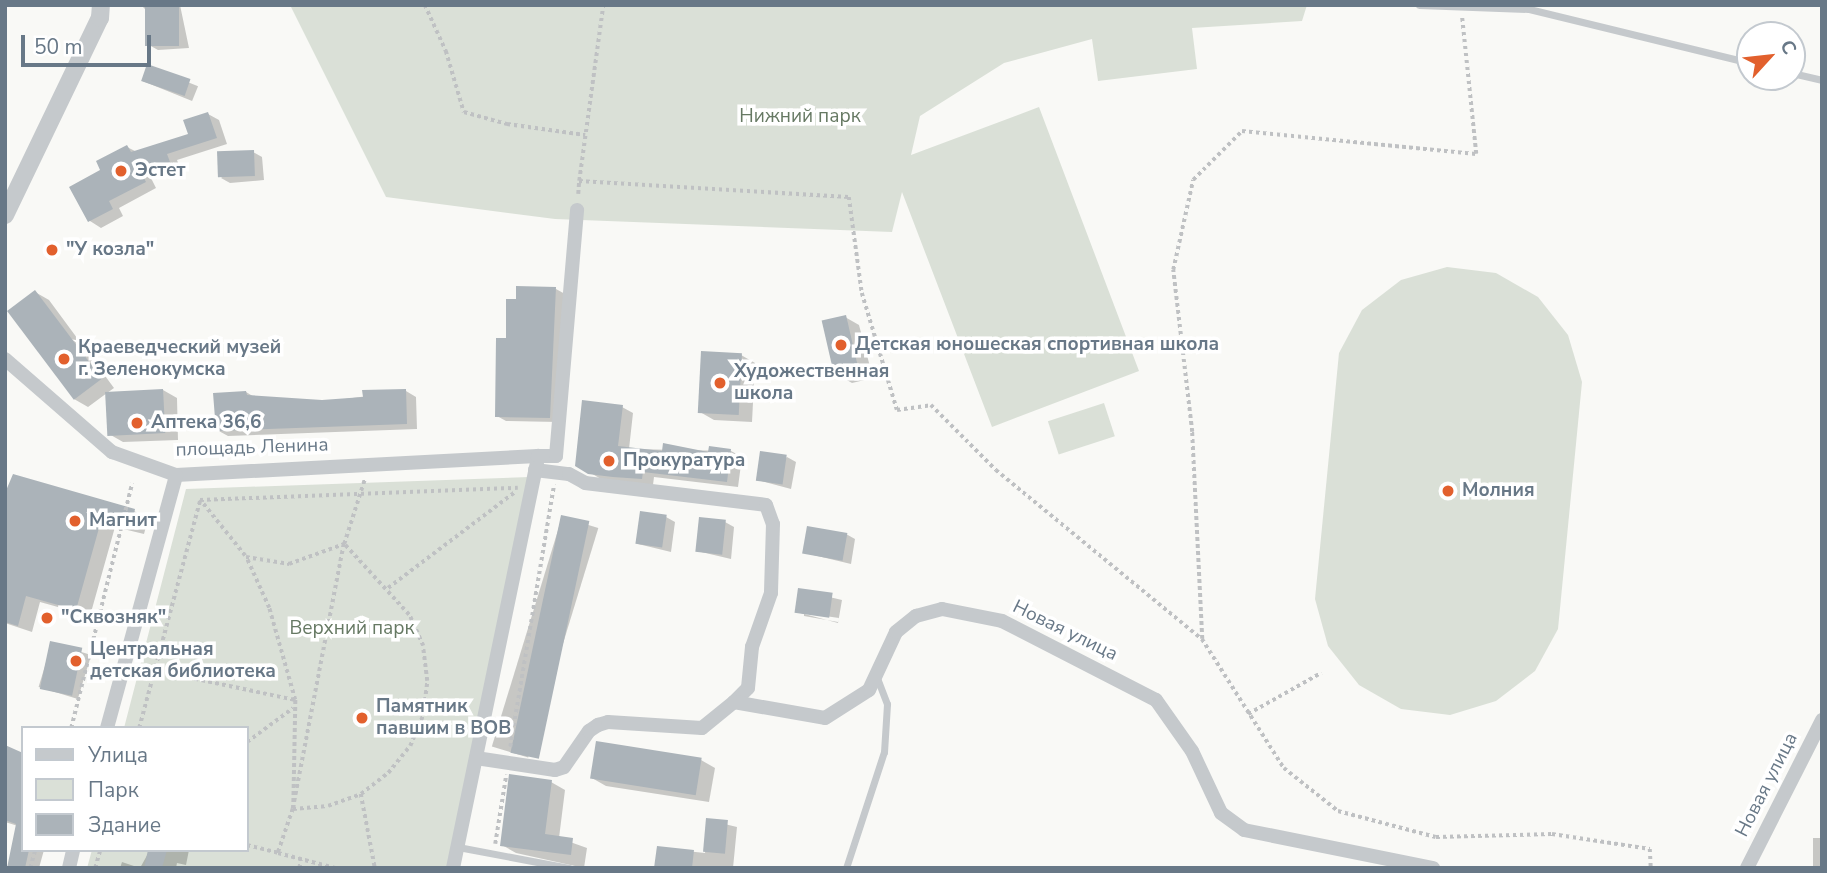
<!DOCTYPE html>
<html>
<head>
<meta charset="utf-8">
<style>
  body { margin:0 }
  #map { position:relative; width:1827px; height:873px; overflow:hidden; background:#f9f9f6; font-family:"Nunito Sans",sans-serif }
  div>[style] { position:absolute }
  .green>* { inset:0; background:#dae0d7; transform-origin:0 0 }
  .shadow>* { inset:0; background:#0003; transform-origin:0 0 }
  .building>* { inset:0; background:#abb3b9; transform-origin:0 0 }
  .path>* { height:3.5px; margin-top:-1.75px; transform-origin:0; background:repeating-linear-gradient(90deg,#bfc1c3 0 3.5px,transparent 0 7px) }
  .service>* { height:7px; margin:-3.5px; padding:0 3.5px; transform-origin:3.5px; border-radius:3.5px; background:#c5c9cc }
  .minor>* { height:14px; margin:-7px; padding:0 7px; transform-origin:7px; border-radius:7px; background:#c5c9cc }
  .tertiary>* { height:18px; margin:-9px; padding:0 9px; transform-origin:9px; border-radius:9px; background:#c5c9cc }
  .dots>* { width:19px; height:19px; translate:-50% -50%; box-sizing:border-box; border:4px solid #fff; border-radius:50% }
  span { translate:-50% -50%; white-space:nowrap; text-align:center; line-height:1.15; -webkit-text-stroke:7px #fff; paint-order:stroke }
  .park-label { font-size:19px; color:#667963 }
  .poi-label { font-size:19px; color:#687887; font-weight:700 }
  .left { translate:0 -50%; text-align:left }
  .street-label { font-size:19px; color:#687887 }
  .frame { position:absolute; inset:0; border:7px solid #687887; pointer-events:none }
  .legend { position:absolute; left:21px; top:726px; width:228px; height:126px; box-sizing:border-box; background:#fff; border:2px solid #c3c9cf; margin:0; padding:9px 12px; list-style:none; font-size:21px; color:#687887 }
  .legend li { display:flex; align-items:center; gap:14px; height:35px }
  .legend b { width:35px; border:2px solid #c3c9cf }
  .north { position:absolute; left:1736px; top:21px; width:70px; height:70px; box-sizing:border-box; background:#fff; border:2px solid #c3c9cf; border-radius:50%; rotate:63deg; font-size:19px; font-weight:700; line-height:28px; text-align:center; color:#687887 }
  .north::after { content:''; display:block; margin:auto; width:24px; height:32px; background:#e2602d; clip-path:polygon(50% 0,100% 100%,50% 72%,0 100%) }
  .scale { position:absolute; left:21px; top:35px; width:130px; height:32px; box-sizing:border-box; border:4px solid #687887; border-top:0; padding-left:9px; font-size:21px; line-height:24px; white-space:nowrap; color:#687887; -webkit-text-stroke:5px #fff; paint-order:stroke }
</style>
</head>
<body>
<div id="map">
  <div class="green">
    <div style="clip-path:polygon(290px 5px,1307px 5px,1302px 21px,1192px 28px,1197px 69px,1098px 81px,1092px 39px,1004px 63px,920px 116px,911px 155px,1039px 107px,1139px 371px,992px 427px,902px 192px,892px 232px,555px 219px,386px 197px)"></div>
    <div style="clip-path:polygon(1447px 267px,1496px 273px,1538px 297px,1568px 335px,1582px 382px,1558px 629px,1535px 671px,1496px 701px,1450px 715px,1401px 709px,1359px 685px,1328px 646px,1315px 599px,1339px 353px,1362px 310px,1401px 280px)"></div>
    <div style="left:1104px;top:403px;width:35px;height:59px;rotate:72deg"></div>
    <div style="clip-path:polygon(530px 477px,451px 868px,87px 868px,92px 850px,247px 850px,247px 728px,124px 728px,186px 489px)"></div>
  </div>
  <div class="shadow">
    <div style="clip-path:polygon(141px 5px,180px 5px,189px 48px,158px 50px,149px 45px,148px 12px)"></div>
    <div style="left:148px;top:66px;width:54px;height:16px;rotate:22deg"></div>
    <div style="clip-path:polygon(208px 114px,219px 120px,227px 144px,177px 160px,180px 168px,151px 178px,156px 188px,119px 208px,123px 216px,101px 228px,90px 221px,71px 188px,103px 171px,127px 147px,137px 152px,190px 135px)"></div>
    <div style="clip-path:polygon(253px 152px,262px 157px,264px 180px,230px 183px,221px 178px)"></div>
    <div style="clip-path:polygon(556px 289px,565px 294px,558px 422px,506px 421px,497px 416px,517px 301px)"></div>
    <div style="clip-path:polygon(35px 292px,49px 300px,114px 388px,107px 393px,163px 390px,177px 398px,178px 440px,123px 442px,109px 434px,107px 393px,88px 407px,74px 399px)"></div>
    <div style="clip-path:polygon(845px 317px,859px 325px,873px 378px,852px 383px,838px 375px)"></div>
    <div style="clip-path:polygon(741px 355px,755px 363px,752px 422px,714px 420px,700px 412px)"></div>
    <div style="clip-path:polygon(406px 391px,416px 397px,417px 429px,228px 436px,217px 430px,246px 392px,256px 398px,322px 402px)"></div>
    <div style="clip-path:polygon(622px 407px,633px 413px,629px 449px,731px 451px,742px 457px,738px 487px,654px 477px,653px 485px,601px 479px,577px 465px)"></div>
    <div style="clip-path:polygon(787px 457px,796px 462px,791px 489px,757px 480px)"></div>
    <div style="clip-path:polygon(5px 495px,134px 511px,148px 519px,144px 534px,115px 527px,90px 616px,40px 602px,32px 632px,5px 623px)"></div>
    <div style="left:562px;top:517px;width:38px;height:240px;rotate:17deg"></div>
    <div style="clip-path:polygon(666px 517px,675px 522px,671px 552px,638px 544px)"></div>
    <div style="clip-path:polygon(725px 522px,734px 527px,731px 559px,697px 551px)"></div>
    <div style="clip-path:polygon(846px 534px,855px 539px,851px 564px,805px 553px)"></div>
    <div style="clip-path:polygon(evenodd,800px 590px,842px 600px,838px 623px,797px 612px,800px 590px,804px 613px,839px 618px,838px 622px,804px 616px,804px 613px)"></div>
    <div style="left:52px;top:643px;width:41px;height:46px;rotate:17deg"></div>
    <div style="clip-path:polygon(5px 754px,23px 850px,44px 850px,39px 868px,9px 868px,18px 826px,5px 822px)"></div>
    <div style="clip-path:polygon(701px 760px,715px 768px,709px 802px,606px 786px,592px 778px)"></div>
    <div style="clip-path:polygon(551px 782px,565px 790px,559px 838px,587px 848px,584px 868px,516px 853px,502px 845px)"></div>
    <div style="clip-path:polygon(708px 820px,737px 827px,733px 868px,658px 868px,658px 848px,705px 853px)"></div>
    <div style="left:1813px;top:838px;width:9px;height:30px"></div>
    <div style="clip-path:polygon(150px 850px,189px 850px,186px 865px,177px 863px,176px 868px,120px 868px,122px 862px,140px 868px)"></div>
  </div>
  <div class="building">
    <div style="left:145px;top:5px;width:34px;height:41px"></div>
    <div style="left:147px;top:64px;width:46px;height:18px;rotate:19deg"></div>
    <div style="clip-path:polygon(208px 112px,217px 138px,167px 154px,170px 162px,141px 172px,146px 182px,109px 201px,113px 209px,88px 222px,69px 187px,100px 170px,96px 161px,127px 145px,131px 152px,188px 134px,183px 120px)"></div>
    <div style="left:254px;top:150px;width:26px;height:37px;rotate:88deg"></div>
    <div style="clip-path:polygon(516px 286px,556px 287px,550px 418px,495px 417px,496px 338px,506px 338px,506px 299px,516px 299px)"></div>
    <div style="left:35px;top:290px;width:111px;height:35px;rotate:53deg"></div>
    <div style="left:846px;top:315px;width:57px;height:25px;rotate:77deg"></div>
    <div style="left:701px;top:351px;width:41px;height:62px;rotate:3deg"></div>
    <div style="left:163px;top:389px;width:44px;height:58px;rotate:87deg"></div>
    <div style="clip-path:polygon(406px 389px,407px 424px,216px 431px,213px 393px,246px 391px,247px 395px,322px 400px,363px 397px,362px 390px)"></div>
    <div style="clip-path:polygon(582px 400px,623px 405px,618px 446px,662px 451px,663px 443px,708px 452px,709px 446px,731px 449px,727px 482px,643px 472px,642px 479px,613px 477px,588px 474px,575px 466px)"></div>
    <div style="left:760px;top:451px;width:27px;height:30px;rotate:8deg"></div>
    <div style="clip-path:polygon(13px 474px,135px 509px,131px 528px,101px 521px,76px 610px,26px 596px,18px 626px,5px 622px,5px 493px)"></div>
    <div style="left:640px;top:511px;width:27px;height:33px;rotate:8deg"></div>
    <div style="left:561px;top:515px;width:29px;height:243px;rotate:12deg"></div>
    <div style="left:699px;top:517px;width:27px;height:35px;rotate:6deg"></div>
    <div style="left:807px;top:526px;width:41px;height:28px;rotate:10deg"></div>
    <div style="left:798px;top:588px;width:35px;height:25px;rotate:8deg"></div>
    <div style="left:50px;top:641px;width:33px;height:49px;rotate:12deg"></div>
    <div style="left:596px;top:741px;width:107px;height:38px;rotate:9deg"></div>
    <div style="clip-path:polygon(5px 745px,23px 753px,23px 850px,29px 850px,25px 868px,7px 868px,16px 824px,5px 820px)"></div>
    <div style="clip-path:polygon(509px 774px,552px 780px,545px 834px,573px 838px,571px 855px,500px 846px)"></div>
    <div style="left:706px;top:818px;width:22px;height:34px;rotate:5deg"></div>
    <div style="clip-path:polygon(657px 846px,694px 850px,692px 868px,654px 868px)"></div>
    <div style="clip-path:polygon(148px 850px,167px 850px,162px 868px,144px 868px)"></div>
  </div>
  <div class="path">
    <div style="left:425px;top:5px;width:51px;rotate:65.5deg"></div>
    <div style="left:446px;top:51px;width:64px;rotate:73.6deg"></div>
    <div style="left:464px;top:112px;width:45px;rotate:15.6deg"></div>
    <div style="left:507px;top:124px;width:79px;rotate:8deg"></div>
    <div style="left:579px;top:181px;width:178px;rotate:-82.2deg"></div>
    <div style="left:578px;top:194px;width:13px;rotate:-86deg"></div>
    <div style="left:579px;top:181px;width:270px;rotate:3.4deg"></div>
    <div style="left:849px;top:197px;width:97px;rotate:82.3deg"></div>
    <div style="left:862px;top:293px;width:122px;rotate:73.3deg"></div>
    <div style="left:897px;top:410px;width:34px;rotate:-8deg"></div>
    <div style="left:931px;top:405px;width:92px;rotate:45deg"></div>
    <div style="left:996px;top:470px;width:266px;rotate:39.4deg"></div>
    <div style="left:1202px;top:639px;width:153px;rotate:57.6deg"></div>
    <div style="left:1284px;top:768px;width:69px;rotate:38.5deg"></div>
    <div style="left:1338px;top:811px;width:101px;rotate:14.9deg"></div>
    <div style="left:1436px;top:837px;width:116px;rotate:-1.5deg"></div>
    <div style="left:1552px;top:834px;width:99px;rotate:8.7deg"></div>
    <div style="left:1650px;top:849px;width:19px;rotate:87deg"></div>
    <div style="left:245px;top:556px;width:72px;rotate:-128.8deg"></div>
    <div style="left:200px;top:500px;width:318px;rotate:-2.2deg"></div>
    <div style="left:388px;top:588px;width:159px;rotate:-37.1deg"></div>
    <div style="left:1202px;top:639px;width:207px;rotate:-92.8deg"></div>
    <div style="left:1192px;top:432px;width:163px;rotate:-96.7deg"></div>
    <div style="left:1173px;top:270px;width:92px;rotate:-77.5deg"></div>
    <div style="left:1193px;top:180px;width:69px;rotate:-45deg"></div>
    <div style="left:1242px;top:131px;width:235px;rotate:5.6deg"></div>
    <div style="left:1476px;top:154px;width:137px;rotate:-95.9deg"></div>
    <div style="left:140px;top:667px;width:158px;rotate:12deg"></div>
    <div style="left:1248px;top:714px;width:84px;rotate:-29.3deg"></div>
    <div style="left:71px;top:728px;width:252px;rotate:-76deg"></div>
    <div style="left:139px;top:728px;width:236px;rotate:-75deg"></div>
    <div style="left:247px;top:742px;width:57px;rotate:-36.5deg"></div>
    <div style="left:510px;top:747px;width:266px;rotate:-80.5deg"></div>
    <div style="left:361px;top:794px;width:75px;rotate:79.3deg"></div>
    <div style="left:293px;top:809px;width:109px;rotate:-88.9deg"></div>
    <div style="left:295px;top:700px;width:96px;rotate:-105.8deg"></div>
    <div style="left:269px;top:608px;width:56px;rotate:-114.3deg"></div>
    <div style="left:246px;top:557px;width:44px;rotate:9.2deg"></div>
    <div style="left:289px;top:564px;width:59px;rotate:-20deg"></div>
    <div style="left:344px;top:544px;width:270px;rotate:100.9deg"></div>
    <div style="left:293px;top:809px;width:46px;rotate:108.8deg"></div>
    <div style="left:278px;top:853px;width:59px;rotate:14.7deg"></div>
    <div style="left:293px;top:809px;width:35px;rotate:-5deg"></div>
    <div style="left:328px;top:806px;width:35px;rotate:-20deg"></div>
    <div style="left:361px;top:794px;width:34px;rotate:-38deg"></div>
    <div style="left:388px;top:773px;width:35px;rotate:-51deg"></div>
    <div style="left:410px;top:746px;width:34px;rotate:-67deg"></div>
    <div style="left:423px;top:715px;width:34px;rotate:-83deg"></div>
    <div style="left:427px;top:681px;width:35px;rotate:-97deg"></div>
    <div style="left:423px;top:646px;width:34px;rotate:-114deg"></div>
    <div style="left:409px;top:615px;width:96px;rotate:-132.5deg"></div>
    <div style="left:344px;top:544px;width:69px;rotate:-72.3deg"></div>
    <div style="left:495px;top:844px;width:70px;rotate:-80.9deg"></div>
    <div style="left:247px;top:845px;width:32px;rotate:14deg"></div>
    <div style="left:30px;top:868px;width:19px;rotate:-74deg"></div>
    <div style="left:95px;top:868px;width:19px;rotate:-74deg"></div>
    <div style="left:299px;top:868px;width:8px;rotate:-76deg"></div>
  </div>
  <div class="service">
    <div style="left:1419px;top:5px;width:110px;rotate:2.1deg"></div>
    <div style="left:1529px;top:9px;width:228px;rotate:13.7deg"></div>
    <div style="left:1792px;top:73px;width:31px;rotate:13deg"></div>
    <div style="left:458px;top:847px;width:113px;rotate:10.7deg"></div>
    <div style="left:846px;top:868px;width:122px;rotate:-71.9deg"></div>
    <div style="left:884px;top:752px;width:48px;rotate:-86.4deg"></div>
    <div style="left:887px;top:704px;width:31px;rotate:-111deg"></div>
  </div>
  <div class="minor">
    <div style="left:5px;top:359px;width:142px;rotate:41deg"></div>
    <div style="left:112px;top:452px;width:68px;rotate:19.8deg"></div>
    <div style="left:176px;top:475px;width:362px;rotate:-3deg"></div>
    <div style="left:535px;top:470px;width:34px;rotate:7deg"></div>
    <div style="left:569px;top:474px;width:18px;rotate:29deg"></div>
    <div style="left:585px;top:483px;width:182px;rotate:6.9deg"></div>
    <div style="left:766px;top:505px;width:20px;rotate:70deg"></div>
    <div style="left:773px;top:524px;width:69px;rotate:91.7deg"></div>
    <div style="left:771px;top:593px;width:57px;rotate:109.4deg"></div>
    <div style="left:752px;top:647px;width:41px;rotate:95.6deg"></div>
    <div style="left:748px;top:688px;width:20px;rotate:135deg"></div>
    <div style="left:107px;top:728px;width:262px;rotate:-74.7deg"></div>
    <div style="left:476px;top:758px;width:80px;rotate:8.6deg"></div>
    <div style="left:555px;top:770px;width:9px;rotate:-18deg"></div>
    <div style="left:564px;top:767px;width:44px;rotate:-55.2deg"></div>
    <div style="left:589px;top:731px;width:11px;rotate:-34deg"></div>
    <div style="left:598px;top:725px;width:10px;rotate:-17deg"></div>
    <div style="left:608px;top:722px;width:94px;rotate:3.7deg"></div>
    <div style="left:702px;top:728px;width:41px;rotate:-39.1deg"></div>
    <div style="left:734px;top:702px;width:92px;rotate:10deg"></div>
    <div style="left:825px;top:718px;width:52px;rotate:-32.5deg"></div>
    <div style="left:869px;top:690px;width:64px;rotate:-65deg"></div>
    <div style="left:896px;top:632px;width:26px;rotate:-39deg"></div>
    <div style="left:916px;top:616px;width:27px;rotate:-15deg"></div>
    <div style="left:942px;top:609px;width:61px;rotate:11.3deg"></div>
    <div style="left:1002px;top:621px;width:173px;rotate:27.2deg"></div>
    <div style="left:1156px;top:700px;width:62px;rotate:54.8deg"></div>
    <div style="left:1192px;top:751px;width:68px;rotate:64.9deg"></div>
    <div style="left:1221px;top:813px;width:29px;rotate:36deg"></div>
    <div style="left:1244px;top:830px;width:193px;rotate:11.4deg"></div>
    <div style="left:69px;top:868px;width:18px;rotate:-77deg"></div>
    <div style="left:453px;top:868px;width:421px;rotate:-78.3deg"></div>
    <div style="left:538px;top:456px;width:18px"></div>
    <div style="left:556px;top:456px;width:247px;rotate:-85.1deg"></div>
    <div style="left:1747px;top:868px;width:166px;rotate:-63.1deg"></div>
  </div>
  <div class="tertiary">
    <div style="left:5px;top:215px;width:219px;rotate:-64.3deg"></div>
    <div style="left:100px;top:18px;width:13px;rotate:-86deg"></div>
  </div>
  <div class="dots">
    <div style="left:121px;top:171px;background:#e2602d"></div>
    <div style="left:52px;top:250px;background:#e2602d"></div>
    <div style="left:841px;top:345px;background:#e2602d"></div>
    <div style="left:64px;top:359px;background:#e2602d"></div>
    <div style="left:720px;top:383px;background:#e2602d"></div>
    <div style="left:137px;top:423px;background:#e2602d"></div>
    <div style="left:609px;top:461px;background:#e2602d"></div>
    <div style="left:1448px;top:491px;background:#e2602d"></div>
    <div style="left:75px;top:521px;background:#e2602d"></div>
    <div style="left:47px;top:618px;background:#e2602d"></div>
    <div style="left:76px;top:661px;background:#e2602d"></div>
    <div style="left:362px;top:718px;background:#e2602d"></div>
  </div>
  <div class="park-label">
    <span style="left:800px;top:117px">Нижний парк</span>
    <span style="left:352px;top:629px">Верхний парк</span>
  </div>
  <div class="poi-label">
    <span class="left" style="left:135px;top:171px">Эстет</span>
    <span class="left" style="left:66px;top:250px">"У козла"</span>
    <span class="left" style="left:855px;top:345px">Детская юношеская спортивная школа</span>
    <span class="left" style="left:78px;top:359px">Краеведческий музей<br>г. Зеленокумска</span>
    <span class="left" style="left:734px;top:383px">Художественная<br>школа</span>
    <span class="left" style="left:151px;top:423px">Аптека 36,6</span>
    <span class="left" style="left:623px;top:461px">Прокуратура</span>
    <span class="left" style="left:1462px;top:491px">Молния</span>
    <span class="left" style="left:89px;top:521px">Магнит</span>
    <span class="left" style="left:61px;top:618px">"Сквозняк"</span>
    <span class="left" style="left:90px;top:661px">Центральная<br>детская библиотека</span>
    <span class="left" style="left:376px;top:718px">Памятник<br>павшим в ВОВ</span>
  </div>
  <div class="street-label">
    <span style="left:252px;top:448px;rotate:-2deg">площадь Ленина</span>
    <span style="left:1065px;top:631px;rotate:26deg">Новая улица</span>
    <span style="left:1767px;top:785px;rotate:-63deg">Новая улица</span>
  </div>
  <div class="frame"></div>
  <ul class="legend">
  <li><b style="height:9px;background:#c5c9cc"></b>Улица</li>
  <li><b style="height:19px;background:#dae0d7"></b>Парк</li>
  <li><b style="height:19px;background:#abb3b9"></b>Здание</li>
  </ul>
  <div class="north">С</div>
  <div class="scale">50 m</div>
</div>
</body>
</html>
